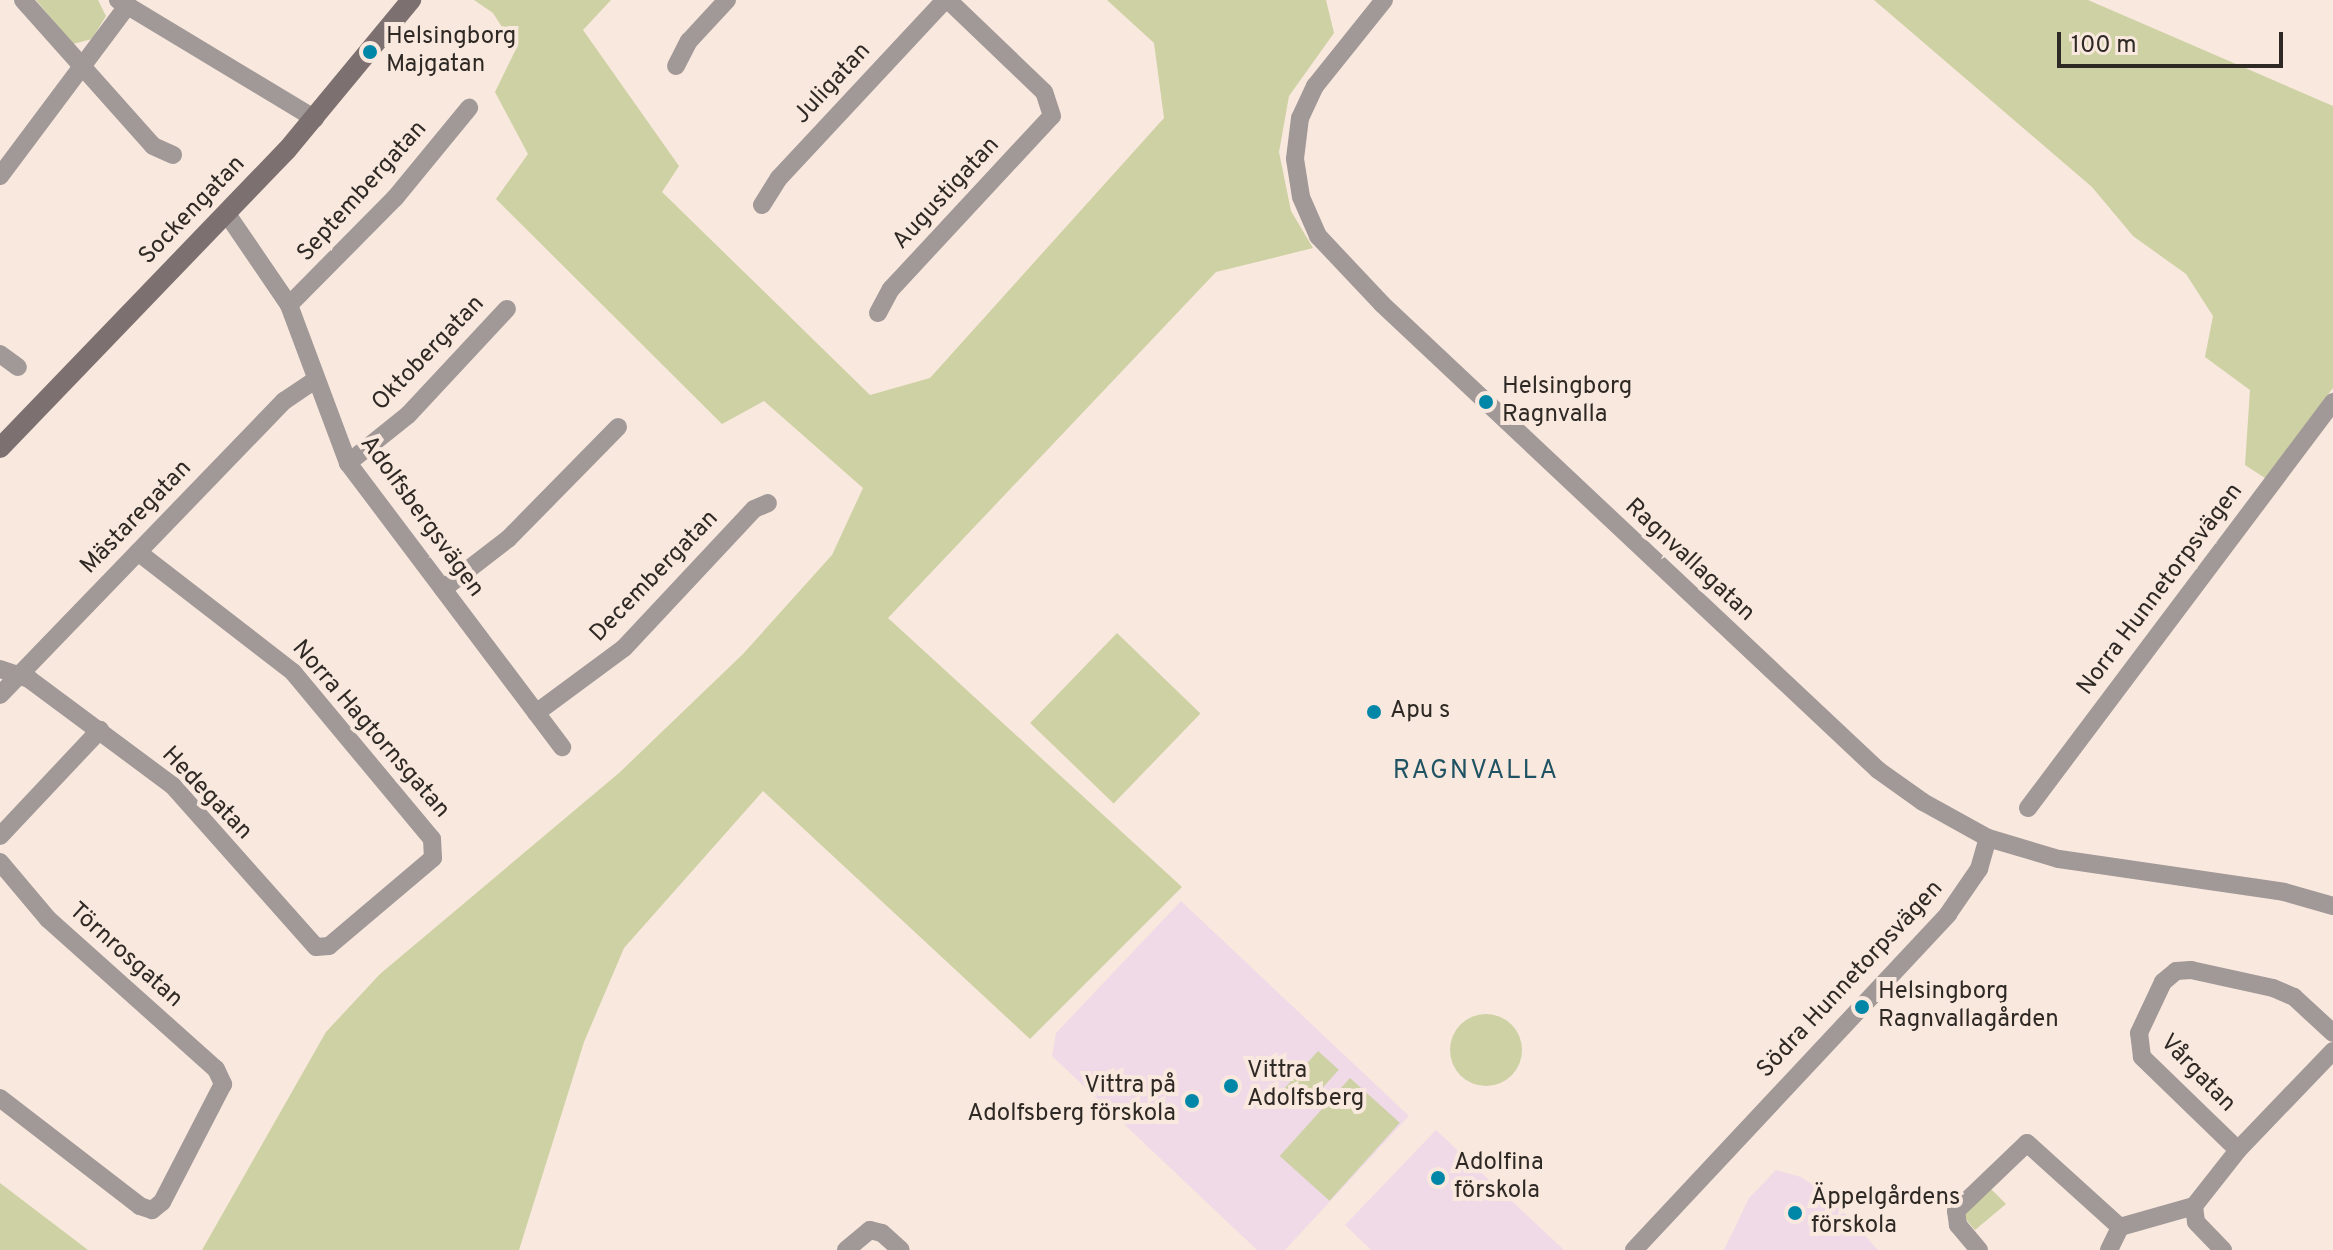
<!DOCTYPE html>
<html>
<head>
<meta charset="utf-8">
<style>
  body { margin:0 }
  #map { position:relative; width:2333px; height:1250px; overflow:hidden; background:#f9e8dd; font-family:Overpass,sans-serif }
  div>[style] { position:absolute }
  .education>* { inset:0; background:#f0dae8 }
  .green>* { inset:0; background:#cdd1a3; transform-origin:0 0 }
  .round { border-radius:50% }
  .street>* { height:18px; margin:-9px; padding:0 9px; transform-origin:9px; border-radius:9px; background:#a19898 }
  .secondary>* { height:20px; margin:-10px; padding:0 10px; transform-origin:10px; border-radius:10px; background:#7d7070 }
  .dots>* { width:22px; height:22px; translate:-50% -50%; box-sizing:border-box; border:4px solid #f9e8dd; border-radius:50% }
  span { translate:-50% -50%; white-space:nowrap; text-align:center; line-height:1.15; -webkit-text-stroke:8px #f9e8dd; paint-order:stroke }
  .poi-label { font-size:24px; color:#2f2925 }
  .left { translate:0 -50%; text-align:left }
  .right { translate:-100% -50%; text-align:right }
  .street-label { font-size:24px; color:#2f2925 }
  .neighbourhood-label { font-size:26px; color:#1f5262; letter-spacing:2px }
  .scale { position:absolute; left:2057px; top:32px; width:226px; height:36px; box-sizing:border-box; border:4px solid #2f2925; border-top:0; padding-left:10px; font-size:24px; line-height:28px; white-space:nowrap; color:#2f2925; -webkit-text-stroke:6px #f9e8dd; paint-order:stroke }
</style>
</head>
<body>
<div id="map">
  <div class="education">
    <div style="clip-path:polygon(1181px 901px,1409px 1116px,1285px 1250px,1257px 1250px,1052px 1056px,1056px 1033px)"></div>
    <div style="clip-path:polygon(1436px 1130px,1564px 1250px,1371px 1250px,1345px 1225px)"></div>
    <div style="clip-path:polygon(1776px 1170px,1801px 1177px,1829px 1196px,1878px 1250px,1724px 1250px,1749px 1198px)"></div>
  </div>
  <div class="green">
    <div style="clip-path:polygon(36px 0,98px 0,106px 16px,92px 39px,73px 44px)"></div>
    <div style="clip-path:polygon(474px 0,611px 0,583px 30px,679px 166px,662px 192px,870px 395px,930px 378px,1164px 118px,1154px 43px,1107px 0,1326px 0,1334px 33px,1289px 96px,1279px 152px,1291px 211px,1313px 248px,1216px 272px,888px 618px,1182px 887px,1030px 1039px,763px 791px,624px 948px,584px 1042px,519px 1250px,202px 1250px,326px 1032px,380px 974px,619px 773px,743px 654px,832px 555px,863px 488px,764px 401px,722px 424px,496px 199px,528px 154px,495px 92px,516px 49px,493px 13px)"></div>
    <div style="clip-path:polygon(1874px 0,2088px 0,2333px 106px,2333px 388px,2265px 478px,2245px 465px,2250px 390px,2205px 357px,2213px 316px,2186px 274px,2133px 236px,2092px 187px)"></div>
    <div style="left:1117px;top:633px;width:116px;height:125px;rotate:44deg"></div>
    <div class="round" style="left:1450px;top:1014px;width:72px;height:72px"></div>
    <div style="left:1318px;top:1051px;width:28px;height:50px;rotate:42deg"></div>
    <div style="left:1350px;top:1078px;width:67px;height:105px;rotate:42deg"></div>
    <div style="clip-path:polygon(0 1183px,88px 1250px,0 1250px)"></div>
    <div style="clip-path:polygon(1989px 1187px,2006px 1204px,1975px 1230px,1963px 1216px)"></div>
  </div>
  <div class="street">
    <div style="left:23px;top:0;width:195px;rotate:48.3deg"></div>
    <div style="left:153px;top:146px;width:22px;rotate:24deg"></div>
    <div style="left:118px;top:0;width:230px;rotate:31.1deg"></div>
    <div style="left:1384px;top:0;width:110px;rotate:128.7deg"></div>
    <div style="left:1315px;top:86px;width:35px;rotate:115deg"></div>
    <div style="left:1300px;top:118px;width:41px;rotate:97deg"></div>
    <div style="left:1295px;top:159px;width:38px;rotate:81deg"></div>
    <div style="left:1301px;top:197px;width:43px;rotate:66.4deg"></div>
    <div style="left:1318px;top:236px;width:93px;rotate:46.7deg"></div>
    <div style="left:1382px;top:304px;width:681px;rotate:43.21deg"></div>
    <div style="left:1878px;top:770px;width:55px;rotate:35.4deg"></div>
    <div style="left:1923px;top:802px;width:74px;rotate:29deg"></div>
    <div style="left:1988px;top:838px;width:74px;rotate:16.5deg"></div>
    <div style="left:2059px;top:859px;width:227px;rotate:8.3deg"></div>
    <div style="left:2284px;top:892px;width:51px;rotate:15.9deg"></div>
    <div style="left:676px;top:66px;width:28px;rotate:-63deg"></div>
    <div style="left:689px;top:41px;width:56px;rotate:-47.2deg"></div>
    <div style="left:0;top:176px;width:212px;rotate:-53.2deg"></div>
    <div style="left:762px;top:205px;width:32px;rotate:-58deg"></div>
    <div style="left:779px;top:178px;width:243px;rotate:-47deg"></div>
    <div style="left:227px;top:214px;width:110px;rotate:55.7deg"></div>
    <div style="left:289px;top:305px;width:169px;rotate:69.5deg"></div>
    <div style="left:348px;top:463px;width:356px;rotate:53deg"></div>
    <div style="left:289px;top:305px;width:151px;rotate:-45.3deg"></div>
    <div style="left:395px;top:198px;width:117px;rotate:-50.6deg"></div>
    <div style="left:878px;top:313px;width:27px;rotate:-62deg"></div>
    <div style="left:891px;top:289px;width:236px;rotate:-47.1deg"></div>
    <div style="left:1052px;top:116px;width:25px;rotate:-108deg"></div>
    <div style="left:1044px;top:92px;width:133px;rotate:-136.2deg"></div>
    <div style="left:0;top:354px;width:22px;rotate:36deg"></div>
    <div style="left:348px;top:463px;width:77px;rotate:-38.7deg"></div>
    <div style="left:408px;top:415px;width:145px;rotate:-47deg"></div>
    <div style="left:443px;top:589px;width:82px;rotate:-37.6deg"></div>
    <div style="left:508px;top:539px;width:157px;rotate:-45.5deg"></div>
    <div style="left:0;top:669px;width:31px;rotate:19deg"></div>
    <div style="left:29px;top:679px;width:179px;rotate:36.6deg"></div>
    <div style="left:173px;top:786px;width:215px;rotate:48.4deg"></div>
    <div style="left:316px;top:947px;width:13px;rotate:-4deg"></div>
    <div style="left:329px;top:946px;width:136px;rotate:-40.2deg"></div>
    <div style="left:433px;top:858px;width:19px;rotate:-93deg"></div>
    <div style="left:432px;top:839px;width:217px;rotate:-129.8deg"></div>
    <div style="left:293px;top:672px;width:196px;rotate:-142.3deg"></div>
    <div style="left:0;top:695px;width:409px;rotate:-46deg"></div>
    <div style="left:284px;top:401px;width:36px;rotate:-34deg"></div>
    <div style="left:536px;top:713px;width:109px;rotate:-36.5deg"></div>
    <div style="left:624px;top:648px;width:190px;rotate:-46.9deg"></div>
    <div style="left:754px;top:509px;width:15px;rotate:-23deg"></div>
    <div style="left:2028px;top:808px;width:508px;rotate:-53.08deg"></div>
    <div style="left:0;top:836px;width:146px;rotate:-46.7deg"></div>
    <div style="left:0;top:862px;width:75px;rotate:49.9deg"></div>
    <div style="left:48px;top:919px;width:225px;rotate:41.8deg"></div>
    <div style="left:216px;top:1069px;width:17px;rotate:65deg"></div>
    <div style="left:223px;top:1084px;width:133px;rotate:117.3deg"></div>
    <div style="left:162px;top:1202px;width:13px;rotate:141deg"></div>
    <div style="left:152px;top:1210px;width:13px;rotate:-162deg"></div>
    <div style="left:140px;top:1206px;width:177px;rotate:-142.4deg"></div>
    <div style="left:2238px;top:1150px;width:134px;rotate:-135.9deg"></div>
    <div style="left:2142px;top:1057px;width:24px;rotate:-97deg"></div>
    <div style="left:2139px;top:1033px;width:56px;rotate:-64.8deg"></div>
    <div style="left:2163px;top:982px;width:17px;rotate:-40deg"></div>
    <div style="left:2176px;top:971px;width:15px;rotate:-4deg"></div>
    <div style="left:2191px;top:970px;width:84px;rotate:12.4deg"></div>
    <div style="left:2273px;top:988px;width:23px;rotate:23deg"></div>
    <div style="left:2294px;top:997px;width:53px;rotate:42.7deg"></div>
    <div style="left:2120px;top:1227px;width:77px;rotate:-15.8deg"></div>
    <div style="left:846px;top:1250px;width:31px;rotate:-40deg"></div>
    <div style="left:870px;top:1230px;width:12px;rotate:14deg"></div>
    <div style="left:882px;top:1233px;width:25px;rotate:42deg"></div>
    <div style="left:1634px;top:1250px;width:460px;rotate:-46.9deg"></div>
    <div style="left:1948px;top:914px;width:55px;rotate:-55.4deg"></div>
    <div style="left:1979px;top:869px;width:32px;rotate:-74deg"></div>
    <div style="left:1979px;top:1250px;width:33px;rotate:-130deg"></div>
    <div style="left:1958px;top:1225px;width:14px;rotate:-98deg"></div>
    <div style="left:1956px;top:1211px;width:98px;rotate:-43.8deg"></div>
    <div style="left:2027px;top:1143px;width:125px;rotate:42.1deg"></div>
    <div style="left:2109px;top:1250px;width:25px;rotate:-64deg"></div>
    <div style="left:2223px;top:1250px;width:39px;rotate:-134deg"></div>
    <div style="left:2196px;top:1222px;width:16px;rotate:-97deg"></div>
    <div style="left:2194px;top:1206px;width:71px;rotate:-51.8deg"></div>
    <div style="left:2238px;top:1150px;width:137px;rotate:-46.2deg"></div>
  </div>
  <div class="secondary">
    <div style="left:0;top:448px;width:414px;rotate:-46.1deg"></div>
    <div style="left:287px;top:150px;width:195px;rotate:-50.4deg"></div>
  </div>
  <div class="dots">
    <div style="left:370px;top:52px;background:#0087a8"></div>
    <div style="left:1486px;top:402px;background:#0087a8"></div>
    <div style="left:1374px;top:712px;background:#0087a8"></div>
    <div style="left:1862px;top:1007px;background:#0087a8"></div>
    <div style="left:1231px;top:1086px;background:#0087a8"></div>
    <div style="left:1192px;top:1101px;background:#0087a8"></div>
    <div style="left:1438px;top:1178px;background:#0087a8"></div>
    <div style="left:1795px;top:1213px;background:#0087a8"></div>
  </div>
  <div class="poi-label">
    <span class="left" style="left:386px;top:52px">Helsingborg<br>Majgatan</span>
    <span class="left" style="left:1502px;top:402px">Helsingborg<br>Ragnvalla</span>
    <span class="left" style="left:1390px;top:712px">Apu s</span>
    <span class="left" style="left:1878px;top:1007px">Helsingborg<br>Ragnvallagården</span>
    <span class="left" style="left:1247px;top:1086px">Vittra<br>Adolfsberg</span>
    <span class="right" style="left:1176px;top:1101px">Vittra på<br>Adolfsberg förskola</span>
    <span class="left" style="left:1454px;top:1178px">Adolfina<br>förskola</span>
    <span class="left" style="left:1811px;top:1213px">Äppelgårdens<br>förskola</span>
  </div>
  <div class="street-label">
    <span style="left:833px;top:84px;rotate:-47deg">Juligatan</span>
    <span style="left:363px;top:192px;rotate:-48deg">Septembergatan</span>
    <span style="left:947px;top:194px;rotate:-47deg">Augustigatan</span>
    <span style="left:193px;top:211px;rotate:-46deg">Sockengatan</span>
    <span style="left:429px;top:354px;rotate:-46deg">Oktobergatan</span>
    <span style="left:421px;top:517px;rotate:54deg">Adolfsbergsvägen</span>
    <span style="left:137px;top:518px;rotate:-46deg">Mästaregatan</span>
    <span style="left:1689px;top:561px;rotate:43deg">Ragnvallagatan</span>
    <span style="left:655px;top:577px;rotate:-46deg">Decembergatan</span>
    <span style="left:2161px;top:590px;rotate:-53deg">Norra Hunnetorpsvägen</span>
    <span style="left:370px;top:730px;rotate:49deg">Norra Hagtornsgatan</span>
    <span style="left:206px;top:794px;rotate:46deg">Hedegatan</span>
    <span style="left:125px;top:956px;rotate:42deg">Törnrosgatan</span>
    <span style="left:1851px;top:980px;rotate:-47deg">Södra Hunnetorpsvägen</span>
    <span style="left:2197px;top:1074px;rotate:46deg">Vårgatan</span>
  </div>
  <div class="neighbourhood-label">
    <span style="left:1476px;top:772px">RAGNVALLA</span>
  </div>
  <div class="scale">100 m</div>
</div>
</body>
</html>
